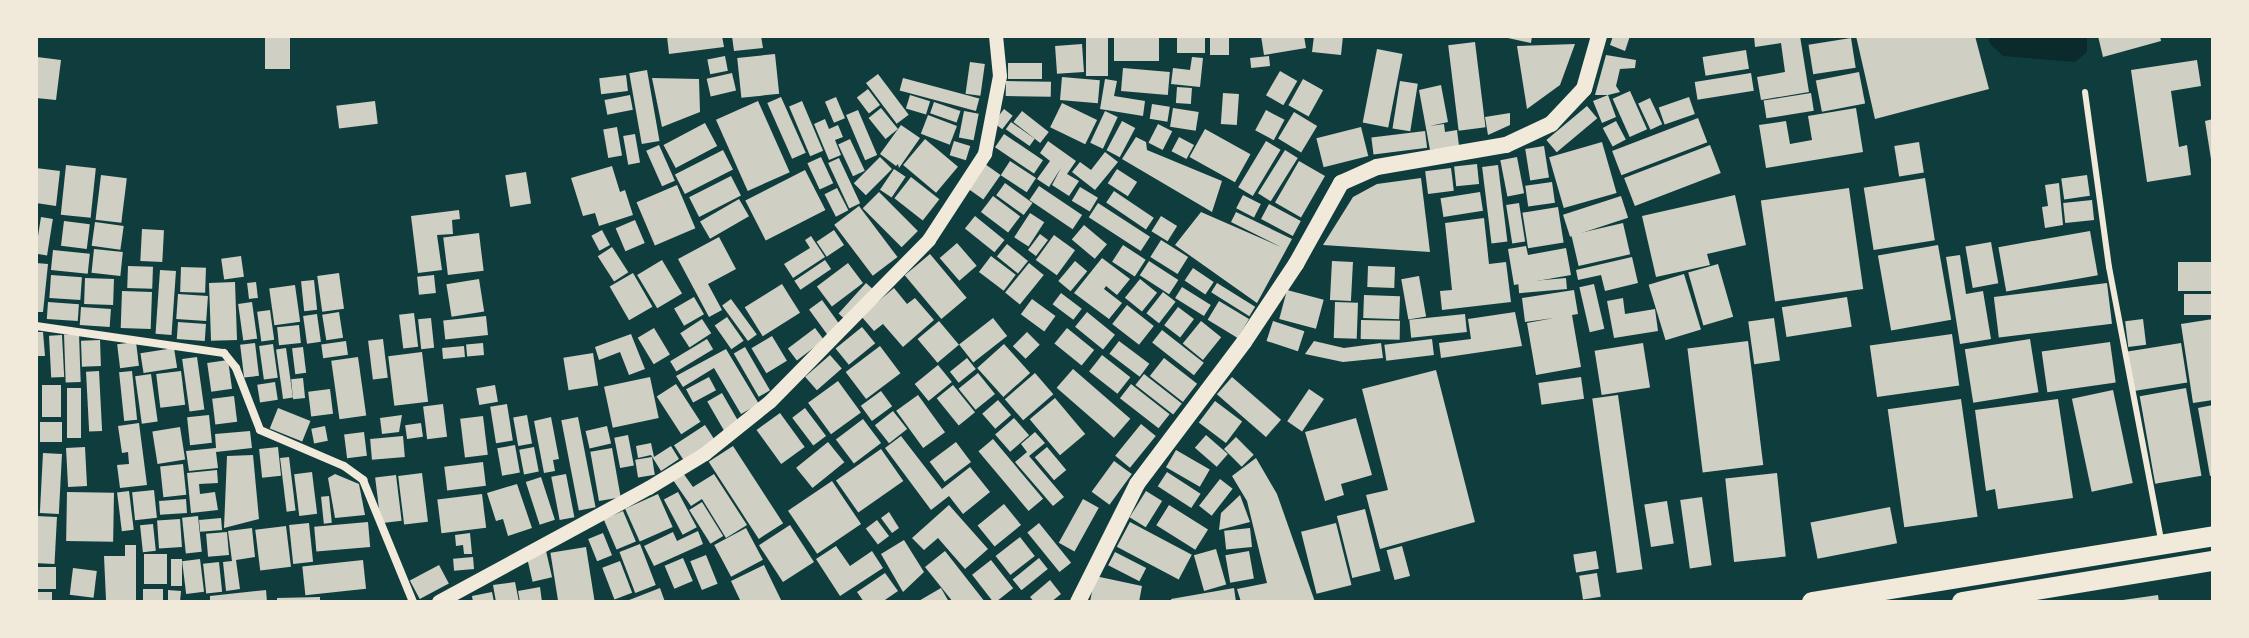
<!DOCTYPE html>
<html>
<head>
<meta charset="utf-8">
<style>
	body { margin:0 }
	#map { position:relative; width:2249px; height:638px; overflow:hidden; background:#0f3d3e; font-family:"Varela Round",sans-serif }
	div>[style] { position:absolute }
	.water>* { inset:0; background:#0a2a2b }
	.building>* { inset:0; background:#cfcfc3; transform-origin:0 0 }
	.service>* { height:6px; margin:-3px; padding:0 3px; transform-origin:3px; border-radius:3px; background:#f1e9da }
	.minor>* { height:8px; margin:-4px; padding:0 4px; transform-origin:4px; border-radius:4px; background:#f1e9da }
	.tertiary>* { height:14px; margin:-7px; padding:0 7px; transform-origin:7px; border-radius:7px; background:#f1e9da }
	.secondary>* { height:16px; margin:-8px; padding:0 8px; transform-origin:8px; border-radius:8px; background:#f1e9da }
	.primary>* { height:20px; margin:-10px; padding:0 10px; transform-origin:10px; border-radius:10px; background:#f1e9da }
	span { translate:-50% -50%; white-space:nowrap; text-align:center; line-height:1.15; -webkit-text-stroke:6px #f1e9da; paint-order:stroke }
	.frame { position:absolute; inset:0; border:38px solid #f1e9da; pointer-events:none }
</style>
</head>
<body>
<div id="map">
	<div class="water">
		<i style="clip-path:polygon(1988px 36px,2087px 36px,2087px 52px,2075px 62px,2003px 56px,1990px 44px)"></i>
	</div>
	<div class="building">
		<i style="left:265px;top:36px;width:25px;height:33px"></i>
		<i style="clip-path:polygon(667px 36px,722px 36px,724px 47px,669px 54px)"></i>
		<i style="clip-path:polygon(732px 36px,761px 36px,763px 48px,734px 51px)"></i>
		<i style="left:1086px;top:36px;width:22px;height:40px"></i>
		<i style="left:1114px;top:36px;width:45px;height:25px"></i>
		<i style="left:1177px;top:36px;width:28px;height:17px"></i>
		<i style="left:1210px;top:36px;width:19px;height:19px"></i>
		<i style="clip-path:polygon(1261px 36px,1304px 36px,1306px 48px,1264px 55px)"></i>
		<i style="clip-path:polygon(1314px 36px,1343px 36px,1341px 55px,1312px 52px)"></i>
		<i style="clip-path:polygon(1499px 36px,1532px 36px,1531px 43px)"></i>
		<i style="clip-path:polygon(1613px 36px,1630px 36px,1625px 51px,1610px 45px)"></i>
		<i style="clip-path:polygon(1754px 36px,1800px 36px,1809px 92px,1761px 100px,1757px 77px,1785px 72px,1781px 43px,1755px 47px)"></i>
		<i style="clip-path:polygon(1856px 36px,1975px 36px,1989px 89px,1875px 119px)"></i>
		<i style="clip-path:polygon(2098px 36px,2160px 36px,2161px 41px,2103px 57px)"></i>
		<i style="left:1851px;top:38px;width:30px;height:43px;rotate:81deg"></i>
		<i style="left:1475px;top:42px;width:86px;height:27px;rotate:83deg"></i>
		<i style="left:1082px;top:44px;width:28px;height:27px;rotate:86deg"></i>
		<i style="clip-path:polygon(1575px 44px,1560px 85px,1527px 109px,1517px 46px)"></i>
		<i style="left:1377px;top:49px;width:26px;height:75px;rotate:11deg"></i>
		<i style="left:1746px;top:50px;width:19px;height:44px;rotate:81deg"></i>
		<i style="left:775px;top:54px;width:40px;height:38px;rotate:84deg"></i>
		<i style="clip-path:polygon(1606px 55px,1636px 60px,1635px 68px,1620px 69px,1616px 86px,1620px 92px,1608px 95px,1616px 117px,1602px 123px,1593px 101px,1608px 95px,1595px 95px)"></i>
		<i style="left:725px;top:56px;width:15px;height:18px;rotate:79deg"></i>
		<i style="left:1269px;top:56px;width:10px;height:19px;rotate:84deg"></i>
		<i style="clip-path:polygon(37px 57px,61px 60px,56px 100px,36px 98px)"></i>
		<i style="clip-path:polygon(1192px 57px,1203px 58px,1200px 87px,1171px 84px,1173px 68px,1190px 70px)"></i>
		<i style="clip-path:polygon(2197px 60px,2201px 86px,2171px 91px,2179px 147px,2187px 145px,2191px 175px,2147px 182px,2131px 70px)"></i>
		<i style="left:970px;top:62px;width:15px;height:32px;rotate:8deg"></i>
		<i style="left:1008px;top:63px;width:34px;height:16px"></i>
		<i style="left:1123px;top:68px;width:47px;height:23px;rotate:5deg"></i>
		<i style="left:647px;top:70px;width:72px;height:18px;rotate:80deg"></i>
		<i style="left:1280px;top:71px;width:20px;height:28px;rotate:30deg"></i>
		<i style="left:1859px;top:72px;width:32px;height:44px;rotate:79deg"></i>
		<i style="left:732px;top:73px;width:18px;height:26px;rotate:77deg"></i>
		<i style="left:1751px;top:73px;width:18px;height:57px;rotate:81deg"></i>
		<i style="left:878px;top:74px;width:51px;height:15px;rotate:53deg"></i>
		<i style="left:626px;top:75px;width:16px;height:27px;rotate:83deg"></i>
		<i style="left:1062px;top:77px;width:38px;height:23px;rotate:5deg"></i>
		<i style="clip-path:polygon(652px 78px,699px 79px,700px 112px,662px 127px)"></i>
		<i style="left:903px;top:78px;width:79px;height:13px;rotate:15deg"></i>
		<i style="clip-path:polygon(1105px 79px,1117px 81px,1114px 96px,1145px 101px,1143px 116px,1100px 109px)"></i>
		<i style="left:1303px;top:79px;width:23px;height:30px;rotate:29deg"></i>
		<i style="left:1006px;top:81px;width:45px;height:15px;rotate:1deg"></i>
		<i style="left:1400px;top:81px;width:18px;height:48px;rotate:9deg"></i>
		<i style="clip-path:polygon(1441px 85px,1448px 122px,1430px 126px,1444px 124px,1445px 132px,1457px 130px,1459px 146px,1430px 150px,1419px 90px)"></i>
		<i style="left:1177px;top:87px;width:15px;height:16px;rotate:4deg"></i>
		<i style="left:868px;top:89px;width:20px;height:14px;rotate:53deg"></i>
		<i style="left:1630px;top:91px;width:42px;height:19px;rotate:66deg"></i>
		<i style="left:1223px;top:93px;width:16px;height:31px;rotate:4deg"></i>
		<i style="left:1811px;top:93px;width:18px;height:48px;rotate:81deg"></i>
		<i style="left:630px;top:95px;width:15px;height:26px;rotate:79deg"></i>
		<i style="left:910px;top:95px;width:21px;height:14px;rotate:17deg"></i>
		<i style="left:781px;top:97px;width:61px;height:15px;rotate:66deg"></i>
		<i style="left:836px;top:97px;width:23px;height:12px;rotate:67deg"></i>
		<i style="left:1689px;top:97px;width:18px;height:32px;rotate:71deg"></i>
		<i style="left:1650px;top:98px;width:29px;height:13px;rotate:65deg"></i>
		<i style="left:375px;top:101px;width:23px;height:39px;rotate:83deg"></i>
		<i style="left:758px;top:101px;width:78px;height:46px;rotate:66deg"></i>
		<i style="left:802px;top:101px;width:54px;height:14px;rotate:67deg"></i>
		<i style="left:934px;top:102px;width:28px;height:12px;rotate:19deg"></i>
		<i style="left:1062px;top:103px;width:39px;height:27px;rotate:26deg"></i>
		<i style="left:1152px;top:104px;width:18px;height:15px;rotate:9deg"></i>
		<i style="left:1587px;top:106px;width:16px;height:53px;rotate:50deg"></i>
		<i style="left:881px;top:108px;width:27px;height:16px;rotate:51deg"></i>
		<i style="left:1173px;top:108px;width:26px;height:19px;rotate:9deg"></i>
		<i style="clip-path:polygon(1856px 108px,1863px 152px,1766px 168px,1759px 125px,1786px 121px,1790px 144px,1812px 140px,1808px 116px)"></i>
		<i style="left:1004px;top:109px;width:11px;height:17px;rotate:38deg"></i>
		<i style="left:858px;top:110px;width:49px;height:13px;rotate:67deg"></i>
		<i style="left:1266px;top:110px;width:21px;height:23px;rotate:28deg"></i>
		<i style="left:964px;top:111px;width:15px;height:27px;rotate:11deg"></i>
		<i style="left:1022px;top:111px;width:34px;height:14px;rotate:38deg"></i>
		<i style="left:1105px;top:111px;width:14px;height:35px;rotate:25deg"></i>
		<i style="left:1294px;top:112px;width:27px;height:31px;rotate:31deg"></i>
		<i style="clip-path:polygon(1510px 113px,1510px 125px,1488px 135px,1485px 117px)"></i>
		<i style="left:928px;top:115px;width:31px;height:20px;rotate:21deg"></i>
		<i style="left:1698px;top:118px;width:26px;height:92px;rotate:69deg"></i>
		<i style="clip-path:polygon(825px 119px,829px 129px,838px 125px,843px 137px,835px 140px,841px 155px,829px 160px,814px 124px)"></i>
		<i style="clip-path:polygon(2213px 119px,2213px 159px,2211px 159px,2205px 121px)"></i>
		<i style="left:1122px;top:121px;width:15px;height:33px;rotate:28deg"></i>
		<i style="left:1616px;top:121px;width:21px;height:15px;rotate:62deg"></i>
		<i style="left:1011px;top:122px;width:29px;height:9px;rotate:35deg"></i>
		<i style="left:705px;top:123px;width:26px;height:47px;rotate:62deg"></i>
		<i style="left:1158px;top:124px;width:16px;height:21px;rotate:27deg"></i>
		<i style="clip-path:polygon(901px 125px,920px 138px,899px 168px,898px 164px,896px 166px,880px 154px)"></i>
		<i style="left:617px;top:127px;width:29px;height:14px;rotate:80deg"></i>
		<i style="left:1361px;top:127px;width:30px;height:46px;rotate:76deg"></i>
		<i style="left:1205px;top:129px;width:52px;height:32px;rotate:29deg"></i>
		<i style="left:1425px;top:131px;width:17px;height:54px;rotate:83deg"></i>
		<i style="left:635px;top:134px;width:29px;height:12px;rotate:80deg"></i>
		<i style="left:1004px;top:134px;width:47px;height:16px;rotate:34deg"></i>
		<i style="clip-path:polygon(1136px 137px,1146px 142px,1147px 150px,1222px 181px,1212px 212px,1122px 159px)"></i>
		<i style="left:1179px;top:137px;width:17px;height:16px;rotate:28deg"></i>
		<i style="left:850px;top:139px;width:35px;height:13px;rotate:65deg"></i>
		<i style="left:925px;top:139px;width:43px;height:34px;rotate:40deg"></i>
		<i style="left:954px;top:141px;width:17px;height:15px;rotate:17deg"></i>
		<i style="clip-path:polygon(1048px 141px,1076px 161px,1067px 174px,1079px 181px,1069px 196px,1052px 185px,1061px 168px,1049px 187px,1037px 179px,1050px 161px,1040px 153px)"></i>
		<i style="left:1266px;top:141px;width:17px;height:54px;rotate:31deg"></i>
		<i style="left:1602px;top:142px;width:53px;height:55px;rotate:74deg"></i>
		<i style="left:1919px;top:142px;width:31px;height:25px;rotate:81deg"></i>
		<i style="left:659px;top:145px;width:39px;height:14px;rotate:66deg"></i>
		<i style="left:1710px;top:145px;width:30px;height:92px;rotate:69deg"></i>
		<i style="left:1544px;top:146px;width:32px;height:19px;rotate:81deg"></i>
		<i style="left:723px;top:150px;width:22px;height:54px;rotate:63deg"></i>
		<i style="left:1285px;top:150px;width:15px;height:51px;rotate:32deg"></i>
		<i style="clip-path:polygon(1105px 152px,1118px 162px,1095px 190px,1072px 172px,1080px 162px,1091px 170px)"></i>
		<i style="left:821px;top:157px;width:29px;height:15px;rotate:65deg"></i>
		<i style="left:880px;top:157px;width:17px;height:37px;rotate:45deg"></i>
		<i style="left:1517px;top:157px;width:37px;height:17px;rotate:79deg"></i>
		<i style="left:839px;top:158px;width:50px;height:12px;rotate:65deg"></i>
		<i style="left:1010px;top:161px;width:31px;height:17px;rotate:33deg"></i>
		<i style="left:1299px;top:161px;width:30px;height:48px;rotate:30deg"></i>
		<i style="left:985px;top:164px;width:19px;height:30px;rotate:35deg"></i>
		<i style="left:1477px;top:164px;width:20px;height:23px;rotate:84deg"></i>
		<i style="left:66px;top:165px;width:30px;height:50px;rotate:6deg"></i>
		<i style="left:1498px;top:165px;width:77px;height:16px;rotate:83deg"></i>
		<i style="clip-path:polygon(612px 166px,620px 192px,625px 190px,633px 215px,599px 226px,595px 213px,583px 216px,571px 178px)"></i>
		<i style="clip-path:polygon(36px 168px,60px 171px,56px 206px,36px 203px)"></i>
		<i style="left:1451px;top:168px;width:23px;height:26px;rotate:83deg"></i>
		<i style="left:894px;top:169px;width:14px;height:25px;rotate:34deg"></i>
		<i style="left:1117px;top:169px;width:24px;height:17px;rotate:33deg"></i>
		<i style="left:805px;top:170px;width:45px;height:67px;rotate:63deg"></i>
		<i style="left:526px;top:172px;width:32px;height:21px;rotate:81deg"></i>
		<i style="left:101px;top:175px;width:26px;height:45px;rotate:7deg"></i>
		<i style="left:2087px;top:175px;width:21px;height:26px;rotate:82deg"></i>
		<i style="left:731px;top:176px;width:22px;height:47px;rotate:63deg"></i>
		<i style="left:911px;top:177px;width:36px;height:27px;rotate:38deg"></i>
		<i style="clip-path:polygon(1421px 178px,1430px 252px,1323px 245px,1353px 197px,1377px 184px)"></i>
		<i style="left:1925px;top:178px;width:63px;height:62px;rotate:81deg"></i>
		<i style="left:1552px;top:182px;width:21px;height:27px;rotate:82deg"></i>
		<i style="left:1005px;top:183px;width:34px;height:15px;rotate:36deg"></i>
		<i style="clip-path:polygon(2059px 183px,2063px 225px,2045px 228px,2042px 207px,2048px 206px,2045px 185px)"></i>
		<i style="left:677px;top:185px;width:47px;height:44px;rotate:67deg"></i>
		<i style="left:1039px;top:186px;width:52px;height:17px;rotate:34deg"></i>
		<i style="left:1080px;top:187px;width:21px;height:16px;rotate:31deg"></i>
		<i style="left:837px;top:188px;width:25px;height:14px;rotate:63deg"></i>
		<i style="left:1849px;top:188px;width:102px;height:89px;rotate:82deg"></i>
		<i style="left:1114px;top:191px;width:48px;height:14px;rotate:34deg"></i>
		<i style="left:879px;top:192px;width:55px;height:23px;rotate:45deg"></i>
		<i style="left:1480px;top:192px;width:19px;height:40px;rotate:81deg"></i>
		<i style="left:1243px;top:195px;width:20px;height:15px;rotate:27deg"></i>
		<i style="clip-path:polygon(1735px 195px,1746px 245px,1707px 254px,1710px 265px,1656px 277px,1642px 216px)"></i>
		<i style="left:993px;top:196px;width:34px;height:20px;rotate:37deg"></i>
		<i style="left:1621px;top:196px;width:23px;height:61px;rotate:72deg"></i>
		<i style="left:739px;top:199px;width:20px;height:45px;rotate:60deg"></i>
		<i style="left:2092px;top:200px;width:20px;height:29px;rotate:84deg"></i>
		<i style="left:1098px;top:203px;width:62px;height:17px;rotate:33deg"></i>
		<i style="left:1519px;top:203px;width:39px;height:13px;rotate:81deg"></i>
		<i style="left:1269px;top:204px;width:36px;height:17px;rotate:28deg"></i>
		<i style="left:859px;top:206px;width:64px;height:31px;rotate:53deg"></i>
		<i style="left:1558px;top:207px;width:36px;height:36px;rotate:81deg"></i>
		<i style="clip-path:polygon(459px 210px,460px 219px,452px 220px,453px 234px,437px 235px,442px 270px,418px 273px,411px 216px)"></i>
		<i style="clip-path:polygon(1201px 212px,1281px 247px,1231px 222px,1236px 212px,1292px 239px,1257px 303px,1175px 245px)"></i>
		<i style="left:1030px;top:213px;width:17px;height:29px;rotate:33deg"></i>
		<i style="left:975px;top:216px;width:38px;height:16px;rotate:39deg"></i>
		<i style="left:1161px;top:216px;width:19px;height:18px;rotate:32deg"></i>
		<i style="left:41px;top:217px;width:12px;height:37px;rotate:9deg"></i>
		<i style="clip-path:polygon(1484px 218px,1489px 264px,1506px 262px,1511px 302px,1442px 310px,1440px 291px,1452px 290px,1445px 223px)"></i>
		<i style="left:635px;top:220px;width:25px;height:21px;rotate:67deg"></i>
		<i style="left:64px;top:221px;width:26px;height:25px;rotate:7deg"></i>
		<i style="left:95px;top:222px;width:29px;height:24px;rotate:8deg"></i>
		<i style="left:1623px;top:223px;width:32px;height:53px;rotate:77deg"></i>
		<i style="left:1084px;top:225px;width:30px;height:19px;rotate:40deg"></i>
		<i style="left:142px;top:229px;width:22px;height:32px;rotate:3deg"></i>
		<i style="left:602px;top:230px;width:17px;height:12px;rotate:62deg"></i>
		<i style="left:834px;top:230px;width:18px;height:21px;rotate:56deg"></i>
		<i style="left:2090px;top:231px;width:45px;height:93px;rotate:80deg"></i>
		<i style="left:479px;top:233px;width:38px;height:36px;rotate:83deg"></i>
		<i style="left:1040px;top:234px;width:10px;height:20px;rotate:37deg"></i>
		<i style="left:1054px;top:235px;width:26px;height:31px;rotate:36deg"></i>
		<i style="clip-path:polygon(811px 236px,825px 257px,793px 278px,784px 264px,810px 248px,805px 240px)"></i>
		<i style="clip-path:polygon(719px 237px,736px 269px,708px 284px,722px 310px,709px 317px,678px 259px)"></i>
		<i style="left:1161px;top:240px;width:32px;height:20px;rotate:32deg"></i>
		<i style="left:1991px;top:242px;width:42px;height:26px;rotate:80deg"></i>
		<i style="left:957px;top:243px;width:30px;height:23px;rotate:49deg"></i>
		<i style="left:1007px;top:244px;width:27px;height:16px;rotate:39deg"></i>
		<i style="left:1123px;top:245px;width:27px;height:20px;rotate:33deg"></i>
		<i style="left:1938px;top:245px;width:76px;height:61px;rotate:80deg"></i>
		<i style="clip-path:polygon(1526px 246px,1528px 255px,1566px 248px,1571px 275px,1514px 285px,1508px 249px)"></i>
		<i style="left:612px;top:247px;width:30px;height:17px;rotate:57deg"></i>
		<i style="left:94px;top:249px;width:29px;height:24px;rotate:6deg"></i>
		<i style="left:53px;top:250px;width:37px;height:20px;rotate:6deg"></i>
		<i style="left:930px;top:254px;width:57px;height:33px;rotate:50deg"></i>
		<i style="clip-path:polygon(1960px 255px,1966px 294px,1983px 291px,1991px 339px,1960px 344px,1946px 257px)"></i>
		<i style="left:241px;top:256px;width:21px;height:20px;rotate:82deg"></i>
		<i style="left:991px;top:256px;width:31px;height:20px;rotate:37deg"></i>
		<i style="clip-path:polygon(1632px 257px,1638px 283px,1605px 291px,1601px 275px,1578px 280px,1576px 270px)"></i>
		<i style="clip-path:polygon(1102px 258px,1130px 279px,1117px 295px,1106px 286px,1104px 289px,1122px 303px,1109px 319px,1074px 293px)"></i>
		<i style="left:662px;top:260px;width:39px;height:29px;rotate:59deg"></i>
		<i style="left:825px;top:260px;width:11px;height:37px;rotate:56deg"></i>
		<i style="left:1075px;top:261px;width:16px;height:26px;rotate:40deg"></i>
		<i style="left:1149px;top:261px;width:35px;height:17px;rotate:33deg"></i>
		<i style="left:1332px;top:261px;width:21px;height:39px;rotate:3deg"></i>
		<i style="left:2213px;top:262px;width:29px;height:35px;rotate:90deg"></i>
		<i style="clip-path:polygon(36px 263px,48px 264px,43px 312px,36px 312px)"></i>
		<i style="left:848px;top:263px;width:25px;height:39px;rotate:53deg"></i>
		<i style="left:1029px;top:263px;width:19px;height:38px;rotate:39deg"></i>
		<i style="left:1718px;top:264px;width:55px;height:31px;rotate:74deg"></i>
		<i style="left:128px;top:266px;width:25px;height:22px;rotate:2deg"></i>
		<i style="left:1368px;top:266px;width:27px;height:21px;rotate:2deg"></i>
		<i style="left:181px;top:267px;width:25px;height:25px;rotate:2deg"></i>
		<i style="left:1193px;top:268px;width:25px;height:15px;rotate:34deg"></i>
		<i style="left:160px;top:270px;width:16px;height:64px;rotate:4deg"></i>
		<i style="left:339px;top:273px;width:36px;height:22px;rotate:82deg"></i>
		<i style="left:633px;top:273px;width:39px;height:27px;rotate:60deg"></i>
		<i style="left:1684px;top:274px;width:58px;height:37px;rotate:73deg"></i>
		<i style="left:51px;top:275px;width:31px;height:23px;rotate:4deg"></i>
		<i style="left:434px;top:275px;width:18px;height:17px;rotate:84deg"></i>
		<i style="left:1419px;top:276px;width:41px;height:18px;rotate:80deg"></i>
		<i style="left:85px;top:278px;width:29px;height:26px;rotate:2deg"></i>
		<i style="left:1566px;top:278px;width:11px;height:48px;rotate:85deg"></i>
		<i style="left:479px;top:279px;width:33px;height:33px;rotate:81deg"></i>
		<i style="left:1140px;top:279px;width:22px;height:24px;rotate:39deg"></i>
		<i style="left:314px;top:280px;width:30px;height:13px;rotate:84deg"></i>
		<i style="left:235px;top:282px;width:58px;height:26px;rotate:88deg"></i>
		<i style="left:256px;top:282px;width:16px;height:9px;rotate:83deg"></i>
		<i style="left:866px;top:283px;width:13px;height:41px;rotate:42deg"></i>
		<i style="left:1217px;top:283px;width:45px;height:11px;rotate:32deg"></i>
		<i style="left:2107px;top:283px;width:41px;height:114px;rotate:83deg"></i>
		<i style="left:782px;top:284px;width:34px;height:44px;rotate:58deg"></i>
		<i style="left:1594px;top:284px;width:46px;height:15px;rotate:77deg"></i>
		<i style="left:295px;top:285px;width:37px;height:26px;rotate:82deg"></i>
		<i style="left:1182px;top:287px;width:34px;height:13px;rotate:32deg"></i>
		<i style="clip-path:polygon(894px 288px,907px 304px,915px 298px,934px 320px,903px 347px,883px 324px,874px 331px,861px 316px)"></i>
		<i style="left:1287px;top:290px;width:38px;height:30px;rotate:15deg"></i>
		<i style="clip-path:polygon(1574px 290px,1578px 314px,1572px 315px,1581px 367px,1536px 375px,1527px 323px,1554px 318px,1525px 322px,1522px 298px)"></i>
		<i style="left:122px;top:291px;width:30px;height:37px;rotate:2deg"></i>
		<i style="left:1163px;top:292px;width:16px;height:27px;rotate:38deg"></i>
		<i style="left:1061px;top:293px;width:26px;height:14px;rotate:37deg"></i>
		<i style="left:178px;top:294px;width:30px;height:25px;rotate:4deg"></i>
		<i style="left:2213px;top:294px;width:21px;height:29px;rotate:90deg"></i>
		<i style="left:1364px;top:295px;width:36px;height:23px;rotate:2deg"></i>
		<i style="left:694px;top:297px;width:20px;height:23px;rotate:60deg"></i>
		<i style="left:1847px;top:297px;width:30px;height:66px;rotate:81deg"></i>
		<i style="clip-path:polygon(1623px 298px,1625px 314px,1655px 309px,1658px 331px,1614px 338px,1607px 301px)"></i>
		<i style="left:731px;top:299px;width:44px;height:11px;rotate:54deg"></i>
		<i style="left:1032px;top:299px;width:29px;height:19px;rotate:36deg"></i>
		<i style="left:822px;top:300px;width:32px;height:16px;rotate:54deg"></i>
		<i style="left:1219px;top:301px;width:35px;height:22px;rotate:31deg"></i>
		<i style="left:48px;top:302px;width:31px;height:17px;rotate:4deg"></i>
		<i style="left:252px;top:302px;width:37px;height:14px;rotate:82deg"></i>
		<i style="left:1335px;top:302px;width:23px;height:36px;rotate:2deg"></i>
		<i style="left:1127px;top:305px;width:34px;height:24px;rotate:38deg"></i>
		<i style="left:81px;top:307px;width:30px;height:18px;rotate:4deg"></i>
		<i style="left:1178px;top:307px;width:20px;height:23px;rotate:37deg"></i>
		<i style="left:270px;top:310px;width:30px;height:13px;rotate:82deg"></i>
		<i style="left:339px;top:312px;width:26px;height:17px;rotate:81deg"></i>
		<i style="left:1087px;top:312px;width:36px;height:19px;rotate:39deg"></i>
		<i style="clip-path:polygon(1515px 312px,1522px 346px,1441px 358px,1439px 343px,1471px 339px,1468px 319px)"></i>
		<i style="left:414px;top:313px;width:34px;height:15px;rotate:83deg"></i>
		<i style="left:317px;top:314px;width:28px;height:14px;rotate:82deg"></i>
		<i style="left:1465px;top:314px;width:18px;height:56px;rotate:84deg"></i>
		<i style="left:486px;top:316px;width:19px;height:43px;rotate:84deg"></i>
		<i style="left:727px;top:317px;width:29px;height:15px;rotate:55deg"></i>
		<i style="left:431px;top:318px;width:30px;height:13px;rotate:84deg"></i>
		<i style="left:993px;top:318px;width:23px;height:43px;rotate:52deg"></i>
		<i style="left:1774px;top:318px;width:43px;height:26px;rotate:82deg"></i>
		<i style="left:702px;top:319px;width:17px;height:26px;rotate:57deg"></i>
		<i style="left:2143px;top:319px;width:26px;height:18px;rotate:83deg"></i>
		<i style="clip-path:polygon(2213px 319px,2213px 400px,2193px 403px,2181px 324px)"></i>
		<i style="left:1361px;top:320px;width:39px;height:19px;rotate:1deg"></i>
		<i style="left:939px;top:321px;width:31px;height:28px;rotate:50deg"></i>
		<i style="left:1201px;top:321px;width:26px;height:29px;rotate:39deg"></i>
		<i style="left:1273px;top:321px;width:33px;height:21px;rotate:18deg"></i>
		<i style="left:178px;top:322px;width:28px;height:17px;rotate:4deg"></i>
		<i style="left:299px;top:325px;width:18px;height:22px;rotate:84deg"></i>
		<i style="left:862px;top:327px;width:21px;height:34px;rotate:51deg"></i>
		<i style="left:654px;top:328px;width:31px;height:19px;rotate:59deg"></i>
		<i style="left:815px;top:328px;width:15px;height:34px;rotate:53deg"></i>
		<i style="left:1067px;top:328px;width:35px;height:20px;rotate:39deg"></i>
		<i style="left:1162px;top:330px;width:53px;height:16px;rotate:38deg"></i>
		<i style="clip-path:polygon(36px 332px,43px 332px,45px 356px,36px 356px)"></i>
		<i style="left:1027px;top:332px;width:18px;height:20px;rotate:45deg"></i>
		<i style="left:79px;top:334px;width:48px;height:15px;rotate:88deg"></i>
		<i style="clip-path:polygon(631px 334px,645px 369px,629px 375px,620px 352px,599px 360px,595px 347px)"></i>
		<i style="left:1952px;top:334px;width:52px;height:83px;rotate:82deg"></i>
		<i style="left:62px;top:335px;width:42px;height:13px;rotate:87deg"></i>
		<i style="left:772px;top:336px;width:29px;height:24px;rotate:59deg"></i>
		<i style="left:383px;top:339px;width:39px;height:15px;rotate:83deg"></i>
		<i style="left:707px;top:339px;width:12px;height:43px;rotate:59deg"></i>
		<i style="left:1432px;top:339px;width:16px;height:48px;rotate:83deg"></i>
		<i style="left:2030px;top:339px;width:54px;height:66px;rotate:81deg"></i>
		<i style="left:100px;top:340px;width:26px;height:19px;rotate:88deg"></i>
		<i style="left:346px;top:341px;width:14px;height:25px;rotate:82deg"></i>
		<i style="left:1119px;top:341px;width:38px;height:16px;rotate:37deg"></i>
		<i style="clip-path:polygon(1314px 341px,1344px 348px,1381px 343px,1383px 358px,1343px 362px,1305px 354px)"></i>
		<i style="left:1748px;top:341px;width:125px;height:61px;rotate:83deg"></i>
		<i style="left:136px;top:342px;width:24px;height:19px;rotate:83deg"></i>
		<i style="left:2110px;top:342px;width:41px;height:69px;rotate:82deg"></i>
		<i style="left:255px;top:343px;width:33px;height:15px;rotate:83deg"></i>
		<i style="left:483px;top:343px;width:12px;height:17px;rotate:85deg"></i>
		<i style="left:1643px;top:343px;width:45px;height:49px;rotate:81deg"></i>
		<i style="left:2181px;top:343px;width:40px;height:54px;rotate:81deg"></i>
		<i style="left:273px;top:344px;width:34px;height:14px;rotate:82deg"></i>
		<i style="left:1004px;top:344px;width:39px;height:36px;rotate:48deg"></i>
		<i style="left:464px;top:346px;width:11px;height:22px;rotate:85deg"></i>
		<i style="left:880px;top:346px;width:34px;height:43px;rotate:53deg"></i>
		<i style="left:303px;top:347px;width:26px;height:11px;rotate:83deg"></i>
		<i style="left:745px;top:347px;width:50px;height:13px;rotate:60deg"></i>
		<i style="left:174px;top:348px;width:20px;height:34px;rotate:81deg"></i>
		<i style="left:286px;top:348px;width:50px;height:10px;rotate:82deg"></i>
		<i style="clip-path:polygon(726px 349px,759px 404px,741px 414px,714px 368px,683px 387px,676px 376px)"></i>
		<i style="left:422px;top:352px;width:50px;height:34px;rotate:83deg"></i>
		<i style="left:593px;top:353px;width:33px;height:30px;rotate:81deg"></i>
		<i style="left:830px;top:355px;width:18px;height:33px;rotate:49deg"></i>
		<i style="left:1102px;top:355px;width:36px;height:21px;rotate:38deg"></i>
		<i style="left:197px;top:357px;width:53px;height:15px;rotate:82deg"></i>
		<i style="left:358px;top:357px;width:59px;height:27px;rotate:82deg"></i>
		<i style="left:967px;top:358px;width:14px;height:22px;rotate:51deg"></i>
		<i style="left:1164px;top:358px;width:42px;height:23px;rotate:38deg"></i>
		<i style="left:228px;top:360px;width:29px;height:21px;rotate:82deg"></i>
		<i style="left:938px;top:365px;width:22px;height:30px;rotate:51deg"></i>
		<i style="left:1073px;top:369px;width:76px;height:25px;rotate:41deg"></i>
		<i style="clip-path:polygon(1436px 370px,1475px 522px,1380px 549px,1366px 495px,1388px 490px,1362px 389px)"></i>
		<i style="left:99px;top:371px;width:60px;height:13px;rotate:87deg"></i>
		<i style="left:132px;top:371px;width:49px;height:13px;rotate:84deg"></i>
		<i style="left:181px;top:371px;width:34px;height:25px;rotate:83deg"></i>
		<i style="left:978px;top:373px;width:27px;height:25px;rotate:51deg"></i>
		<i style="left:1035px;top:373px;width:28px;height:40px;rotate:49deg"></i>
		<i style="left:151px;top:374px;width:48px;height:16px;rotate:82deg"></i>
		<i style="left:1144px;top:374px;width:48px;height:14px;rotate:38deg"></i>
		<i style="left:650px;top:377px;width:42px;height:47px;rotate:78deg"></i>
		<i style="left:709px;top:377px;width:15px;height:26px;rotate:62deg"></i>
		<i style="left:1232px;top:377px;width:65px;height:23px;rotate:41deg"></i>
		<i style="left:1581px;top:377px;width:22px;height:43px;rotate:82deg"></i>
		<i style="left:303px;top:378px;width:20px;height:12px;rotate:84deg"></i>
		<i style="left:838px;top:381px;width:39px;height:37px;rotate:54deg"></i>
		<i style="left:275px;top:382px;width:18px;height:18px;rotate:81deg"></i>
		<i style="left:676px;top:384px;width:45px;height:23px;rotate:57deg"></i>
		<i style="left:1131px;top:384px;width:49px;height:18px;rotate:38deg"></i>
		<i style="left:42px;top:385px;width:19px;height:32px"></i>
		<i style="left:495px;top:385px;width:17px;height:19px;rotate:80deg"></i>
		<i style="left:953px;top:385px;width:35px;height:21px;rotate:51deg"></i>
		<i style="left:67px;top:388px;width:14px;height:50px"></i>
		<i style="left:2186px;top:388px;width:89px;height:47px;rotate:80deg"></i>
		<i style="left:330px;top:389px;width:25px;height:22px;rotate:83deg"></i>
		<i style="left:1309px;top:389px;width:18px;height:39px;rotate:34deg"></i>
		<i style="left:2113px;top:390px;width:95px;height:42px;rotate:78deg"></i>
		<i style="left:881px;top:391px;width:19px;height:25px;rotate:54deg"></i>
		<i style="left:722px;top:393px;width:34px;height:17px;rotate:60deg"></i>
		<i style="left:918px;top:395px;width:46px;height:27px;rotate:54deg"></i>
		<i style="left:1618px;top:395px;width:176px;height:26px;rotate:82deg"></i>
		<i style="left:234px;top:396px;width:26px;height:22px;rotate:83deg"></i>
		<i style="left:1055px;top:398px;width:47px;height:33px;rotate:50deg"></i>
		<i style="left:1961px;top:399px;width:119px;height:74px;rotate:82deg"></i>
		<i style="clip-path:polygon(2058px 399px,2073px 498px,1998px 509px,1995px 489px,1986px 491px,1975px 410px)"></i>
		<i style="left:998px;top:400px;width:20px;height:21px;rotate:49deg"></i>
		<i style="left:1215px;top:401px;width:34px;height:27px;rotate:37deg"></i>
		<i style="left:443px;top:404px;width:33px;height:20px;rotate:83deg"></i>
		<i style="left:507px;top:404px;width:37px;height:17px;rotate:81deg"></i>
		<i style="clip-path:polygon(2213px 405px,2213px 475px,2210px 476px,2198px 408px)"></i>
		<i style="left:278px;top:408px;width:35px;height:22px;rotate:22deg"></i>
		<i style="left:805px;top:408px;width:35px;height:16px;rotate:53deg"></i>
		<i style="left:893px;top:411px;width:23px;height:23px;rotate:52deg"></i>
		<i style="left:780px;top:413px;width:42px;height:29px;rotate:54deg"></i>
		<i style="left:209px;top:415px;width:28px;height:22px;rotate:84deg"></i>
		<i style="clip-path:polygon(402px 415px,399px 432px,382px 434px,380px 418px)"></i>
		<i style="left:527px;top:415px;width:29px;height:14px;rotate:80deg"></i>
		<i style="left:483px;top:416px;width:39px;height:23px;rotate:83deg"></i>
		<i style="clip-path:polygon(551px 417px,559px 459px,553px 460px,555px 471px,544px 473px,534px 421px)"></i>
		<i style="left:578px;top:417px;width:92px;height:17px;rotate:79deg"></i>
		<i style="left:1014px;top:418px;width:23px;height:25px;rotate:49deg"></i>
		<i style="clip-path:polygon(1356px 418px,1372px 475px,1341px 484px,1344px 495px,1325px 501px,1305px 432px)"></i>
		<i style="left:863px;top:419px;width:30px;height:34px;rotate:53deg"></i>
		<i style="left:40px;top:422px;width:22px;height:20px"></i>
		<i style="clip-path:polygon(139px 423px,147px 485px,120px 488px,117px 465px,129px 464px,128px 452px,122px 453px,118px 426px)"></i>
		<i style="left:421px;top:423px;width:14px;height:16px;rotate:82deg"></i>
		<i style="left:1141px;top:424px;width:19px;height:41px;rotate:39deg"></i>
		<i style="left:705px;top:425px;width:20px;height:37px;rotate:57deg"></i>
		<i style="left:325px;top:426px;width:15px;height:14px;rotate:79deg"></i>
		<i style="left:607px;top:426px;width:18px;height:22px;rotate:77deg"></i>
		<i style="left:180px;top:427px;width:33px;height:28px;rotate:81deg"></i>
		<i style="clip-path:polygon(250px 431px,252px 448px,216px 452px,218px 468px,189px 471px,186px 451px,216px 448px,215px 434px)"></i>
		<i style="left:364px;top:432px;width:24px;height:20px;rotate:83deg"></i>
		<i style="clip-path:polygon(1035px 432px,1045px 443px,1029px 456px,1064px 497px,1053px 506px,1015px 462px,1027px 452px,1021px 444px)"></i>
		<i style="left:628px;top:435px;width:31px;height:14px;rotate:79deg"></i>
		<i style="left:1206px;top:435px;width:29px;height:17px;rotate:41deg"></i>
		<i style="left:403px;top:436px;width:21px;height:33px;rotate:85deg"></i>
		<i style="clip-path:polygon(901px 436px,942px 489px,970px 467px,990px 492px,963px 514px,949px 496px,931px 510px,885px 448px)"></i>
		<i style="left:1236px;top:437px;width:25px;height:17px;rotate:45deg"></i>
		<i style="left:993px;top:439px;width:78px;height:19px;rotate:50deg"></i>
		<i style="left:828px;top:442px;width:26px;height:41px;rotate:51deg"></i>
		<i style="left:956px;top:442px;width:25px;height:33px;rotate:53deg"></i>
		<i style="clip-path:polygon(651px 443px,654px 457px,671px 446px,679px 459px,661px 471px,651px 455px,638px 458px,636px 446px)"></i>
		<i style="left:515px;top:445px;width:28px;height:18px;rotate:80deg"></i>
		<i style="left:733px;top:446px;width:92px;height:29px;rotate:57deg"></i>
		<i style="left:85px;top:447px;width:39px;height:19px;rotate:87deg"></i>
		<i style="left:278px;top:447px;width:29px;height:19px;rotate:84deg"></i>
		<i style="left:534px;top:447px;width:25px;height:15px;rotate:79deg"></i>
		<i style="left:1047px;top:447px;width:30px;height:16px;rotate:50deg"></i>
		<i style="left:612px;top:448px;width:50px;height:22px;rotate:80deg"></i>
		<i style="left:881px;top:449px;width:39px;height:55px;rotate:55deg"></i>
		<i style="left:1176px;top:450px;width:39px;height:20px;rotate:30deg"></i>
		<i style="left:43px;top:453px;width:19px;height:60px;rotate:3deg"></i>
		<i style="clip-path:polygon(253px 455px,259px 519px,224px 528px,227px 456px)"></i>
		<i style="left:289px;top:457px;width:54px;height:9px;rotate:83deg"></i>
		<i style="left:652px;top:457px;width:18px;height:17px;rotate:81deg"></i>
		<i style="clip-path:polygon(1256px 458px,1277px 494px,1315px 602px,1241px 602px,1237px 589px,1267px 583px,1247px 501px,1232px 476px)"></i>
		<i style="left:1114px;top:461px;width:22px;height:38px;rotate:36deg"></i>
		<i style="left:483px;top:462px;width:24px;height:39px;rotate:83deg"></i>
		<i style="left:183px;top:464px;width:31px;height:23px;rotate:84deg"></i>
		<i style="clip-path:polygon(217px 470px,218px 483px,199px 484px,200px 494px,215px 492px,218px 510px,191px 513px,187px 473px)"></i>
		<i style="left:312px;top:472px;width:42px;height:18px;rotate:83deg"></i>
		<i style="left:1167px;top:472px;width:40px;height:17px;rotate:33deg"></i>
		<i style="left:422px;top:473px;width:49px;height:24px;rotate:83deg"></i>
		<i style="clip-path:polygon(683px 473px,693px 487px,714px 474px,747px 525px,726px 538px,702px 499px,691px 506px,673px 480px)"></i>
		<i style="left:1777px;top:473px;width:84px;height:52px;rotate:84deg"></i>
		<i style="clip-path:polygon(335px 474px,359px 484px,365px 515px,335px 518px,328px 478px)"></i>
		<i style="left:566px;top:474px;width:44px;height:15px;rotate:79deg"></i>
		<i style="left:396px;top:475px;width:46px;height:21px;rotate:83deg"></i>
		<i style="left:541px;top:477px;width:45px;height:16px;rotate:72deg"></i>
		<i style="left:1220px;top:479px;width:16px;height:34px;rotate:38deg"></i>
		<i style="left:832px;top:481px;width:52px;height:53px;rotate:56deg"></i>
		<i style="clip-path:polygon(517px 484px,532px 528px,508px 536px,503px 519px,496px 521px,487px 493px)"></i>
		<i style="left:154px;top:490px;width:28px;height:22px;rotate:84deg"></i>
		<i style="left:129px;top:491px;width:39px;height:12px;rotate:83deg"></i>
		<i style="left:1146px;top:491px;width:19px;height:31px;rotate:32deg"></i>
		<i style="left:67px;top:492px;width:47px;height:49px;rotate:1deg"></i>
		<i style="left:678px;top:492px;width:40px;height:16px;rotate:62deg"></i>
		<i style="left:482px;top:494px;width:34px;height:45px;rotate:83deg"></i>
		<i style="left:658px;top:494px;width:36px;height:36px;rotate:66deg"></i>
		<i style="clip-path:polygon(1240px 495px,1250px 522px,1219px 530px,1221px 513px)"></i>
		<i style="left:329px;top:496px;width:27px;height:8px;rotate:84deg"></i>
		<i style="left:1702px;top:497px;width:69px;height:22px;rotate:82deg"></i>
		<i style="left:186px;top:499px;width:14px;height:27px;rotate:86deg"></i>
		<i style="left:1083px;top:499px;width:18px;height:50px;rotate:29deg"></i>
		<i style="left:1667px;top:501px;width:43px;height:23px;rotate:81deg"></i>
		<i style="left:702px;top:502px;width:40px;height:15px;rotate:58deg"></i>
		<i style="left:1004px;top:504px;width:27px;height:34px;rotate:51deg"></i>
		<i style="clip-path:polygon(949px 505px,988px 549px,965px 569px,938px 538px,924px 550px,912px 538px)"></i>
		<i style="left:1169px;top:505px;width:46px;height:24px;rotate:32deg"></i>
		<i style="left:1890px;top:507px;width:37px;height:81px;rotate:79deg"></i>
		<i style="left:1365px;top:509px;width:64px;height:29px;rotate:76deg"></i>
		<i style="left:623px;top:511px;width:33px;height:21px;rotate:67deg"></i>
		<i style="clip-path:polygon(889px 512px,899px 528px,892px 533px,881px 518px)"></i>
		<i style="left:36px;top:516px;width:21px;height:47px;rotate:3deg"></i>
		<i style="left:198px;top:516px;width:36px;height:16px;rotate:84deg"></i>
		<i style="left:221px;top:518px;width:12px;height:22px;rotate:85deg"></i>
		<i style="left:180px;top:519px;width:28px;height:23px;rotate:86deg"></i>
		<i style="left:877px;top:520px;width:20px;height:14px;rotate:53deg"></i>
		<i style="left:368px;top:522px;width:25px;height:54px;rotate:85deg"></i>
		<i style="left:1130px;top:522px;width:70px;height:28px;rotate:28deg"></i>
		<i style="left:309px;top:523px;width:39px;height:20px;rotate:84deg"></i>
		<i style="left:1039px;top:523px;width:51px;height:15px;rotate:51deg"></i>
		<i style="left:1336px;top:523px;width:64px;height:36px;rotate:76deg"></i>
		<i style="left:153px;top:524px;width:27px;height:13px;rotate:84deg"></i>
		<i style="left:790px;top:525px;width:44px;height:37px;rotate:57deg"></i>
		<i style="left:286px;top:526px;width:41px;height:31px;rotate:83deg"></i>
		<i style="clip-path:polygon(252px 528px,255px 557px,236px 560px,240px 589px,226px 591px,223px 562px,232px 561px,228px 531px)"></i>
		<i style="left:746px;top:528px;width:36px;height:36px;rotate:62deg"></i>
		<i style="left:1250px;top:528px;width:19px;height:26px;rotate:84deg"></i>
		<i style="clip-path:polygon(698px 531px,703px 544px,654px 566px,644px 546px,673px 532px,677px 541px)"></i>
		<i style="left:227px;top:532px;width:23px;height:21px;rotate:85deg"></i>
		<i style="clip-path:polygon(470px 533px,472px 554px,464px 554px,463px 545px,456px 546px,455px 535px)"></i>
		<i style="left:603px;top:533px;width:24px;height:16px;rotate:68deg"></i>
		<i style="left:1020px;top:537px;width:24px;height:31px;rotate:52deg"></i>
		<i style="clip-path:polygon(904px 540px,924px 572px,903px 592px,881px 554px)"></i>
		<i style="left:640px;top:544px;width:44px;height:22px;rotate:69deg"></i>
		<i style="clip-path:polygon(125px 545px,136px 545px,136px 600px,106px 600px,104px 556px,125px 556px)"></i>
		<i style="clip-path:polygon(836px 546px,850px 566px,872px 551px,883px 568px,840px 596px,816px 559px)"></i>
		<i style="left:1402px;top:546px;width:31px;height:16px;rotate:75deg"></i>
		<i style="left:586px;top:547px;width:56px;height:36px;rotate:81deg"></i>
		<i style="left:1216px;top:549px;width:37px;height:23px;rotate:74deg"></i>
		<i style="left:546px;top:551px;width:27px;height:20px;rotate:77deg"></i>
		<i style="clip-path:polygon(945px 551px,985px 602px,953px 602px,925px 567px)"></i>
		<i style="left:1249px;top:551px;width:28px;height:24px;rotate:80deg"></i>
		<i style="left:1596px;top:551px;width:18px;height:23px;rotate:81deg"></i>
		<i style="left:1115px;top:552px;width:35px;height:15px;rotate:27deg"></i>
		<i style="left:144px;top:554px;width:23px;height:30px"></i>
		<i style="left:706px;top:555px;width:31px;height:17px;rotate:68deg"></i>
		<i style="left:473px;top:557px;width:12px;height:20px;rotate:85deg"></i>
		<i style="left:683px;top:558px;width:25px;height:20px;rotate:67deg"></i>
		<i style="left:1039px;top:558px;width:14px;height:34px;rotate:51deg"></i>
		<i style="left:171px;top:559px;width:11px;height:27px"></i>
		<i style="left:200px;top:559px;width:33px;height:18px;rotate:83deg"></i>
		<i style="left:363px;top:560px;width:29px;height:61px;rotate:84deg"></i>
		<i style="left:991px;top:560px;width:36px;height:24px;rotate:52deg"></i>
		<i style="left:620px;top:561px;width:34px;height:19px;rotate:69deg"></i>
		<i style="left:219px;top:562px;width:30px;height:16px;rotate:84deg"></i>
		<i style="left:439px;top:565px;width:21px;height:33px;rotate:62deg"></i>
		<i style="clip-path:polygon(764px 565px,782px 602px,741px 602px,731px 581px)"></i>
		<i style="left:36px;top:567px;width:20px;height:22px"></i>
		<i style="left:73px;top:568px;width:24px;height:27px;rotate:7deg"></i>
		<i style="clip-path:polygon(885px 573px,898px 591px,882px 602px,864px 602px,857px 592px)"></i>
		<i style="left:1597px;top:573px;width:24px;height:18px;rotate:81deg"></i>
		<i style="clip-path:polygon(1095px 576px,1142px 586px,1139px 602px,1090px 602px)"></i>
		<i style="clip-path:polygon(1050px 580px,1061px 594px,1051px 602px,1034px 602px,1030px 597px)"></i>
		<i style="clip-path:polygon(515px 582px,519px 602px,496px 602px,493px 585px)"></i>
		<i style="clip-path:polygon(540px 587px,542px 602px,520px 602px,518px 591px)"></i>
		<i style="clip-path:polygon(660px 588px,665px 602px,624px 602px)"></i>
		<i style="clip-path:polygon(941px 588px,949px 602px,917px 602px)"></i>
		<i style="clip-path:polygon(1234px 588px,1236px 602px,1172px 602px,1171px 599px)"></i>
		<i style="left:143px;top:589px;width:20px;height:13px"></i>
		<i style="clip-path:polygon(168px 590px,181px 591px,180px 602px,168px 602px)"></i>
		<i style="clip-path:polygon(266px 590px,267px 602px,210px 602px,210px 596px)"></i>
		<i style="left:36px;top:592px;width:16px;height:10px"></i>
		<i style="clip-path:polygon(492px 592px,494px 602px,473px 602px,472px 596px)"></i>
		<i style="clip-path:polygon(2158px 595px,2159px 602px,2123px 602px,2123px 600px)"></i>
		<i style="clip-path:polygon(320px 597px,320px 602px,277px 602px,277px 598px)"></i>
	</div>
	<div class="service">
		<i style="left:2085px;top:92px;width:177px;rotate:82.2deg"></i>
		<i style="left:2109px;top:267px;width:278px;rotate:79.2deg"></i>
	</div>
	<div class="minor">
		<i style="left:36px;top:326px;width:190px;rotate:8.2deg"></i>
		<i style="left:224px;top:353px;width:19px;rotate:51deg"></i>
		<i style="left:236px;top:368px;width:66px;rotate:68.8deg"></i>
		<i style="left:260px;top:430px;width:91px;rotate:23.2deg"></i>
		<i style="left:344px;top:466px;width:24px;rotate:36deg"></i>
		<i style="left:363px;top:480px;width:132px;rotate:67.7deg"></i>
	</div>
	<div class="tertiary">
		<i style="left:439px;top:602px;width:239px;rotate:-28.5deg"></i>
		<i style="left:649px;top:488px;width:66px;rotate:-31.3deg"></i>
		<i style="left:705px;top:454px;width:83px;rotate:-38.7deg"></i>
		<i style="left:770px;top:402px;width:227px;rotate:-45.5deg"></i>
		<i style="left:929px;top:240px;width:103px;rotate:-56.9deg"></i>
		<i style="left:985px;top:154px;width:79px;rotate:-79.1deg"></i>
		<i style="left:1000px;top:76px;width:40px;rotate:-95.7deg"></i>
	</div>
	<div class="secondary">
		<i style="left:1078px;top:602px;width:132px;rotate:-63.4deg"></i>
		<i style="left:1137px;top:484px;width:178px;rotate:-53deg"></i>
		<i style="left:1244px;top:342px;width:94px;rotate:-56.3deg"></i>
		<i style="left:1296px;top:264px;width:93px;rotate:-60.9deg"></i>
		<i style="left:1341px;top:183px;width:39px;rotate:-24deg"></i>
		<i style="left:1377px;top:167px;width:131px;rotate:-9.7deg"></i>
		<i style="left:1506px;top:145px;width:50px;rotate:-25deg"></i>
		<i style="left:1551px;top:124px;width:48px;rotate:-46.7deg"></i>
		<i style="left:1584px;top:89px;width:55px;rotate:-74.2deg"></i>
	</div>
	<div class="primary">
		<i style="left:1812px;top:602px;width:406px;rotate:-9.3deg"></i>
		<i style="left:1962px;top:602px;width:254px;rotate:-9.3deg"></i>
	</div>
	<div class="frame"></div>
</div>
</body>
</html>
